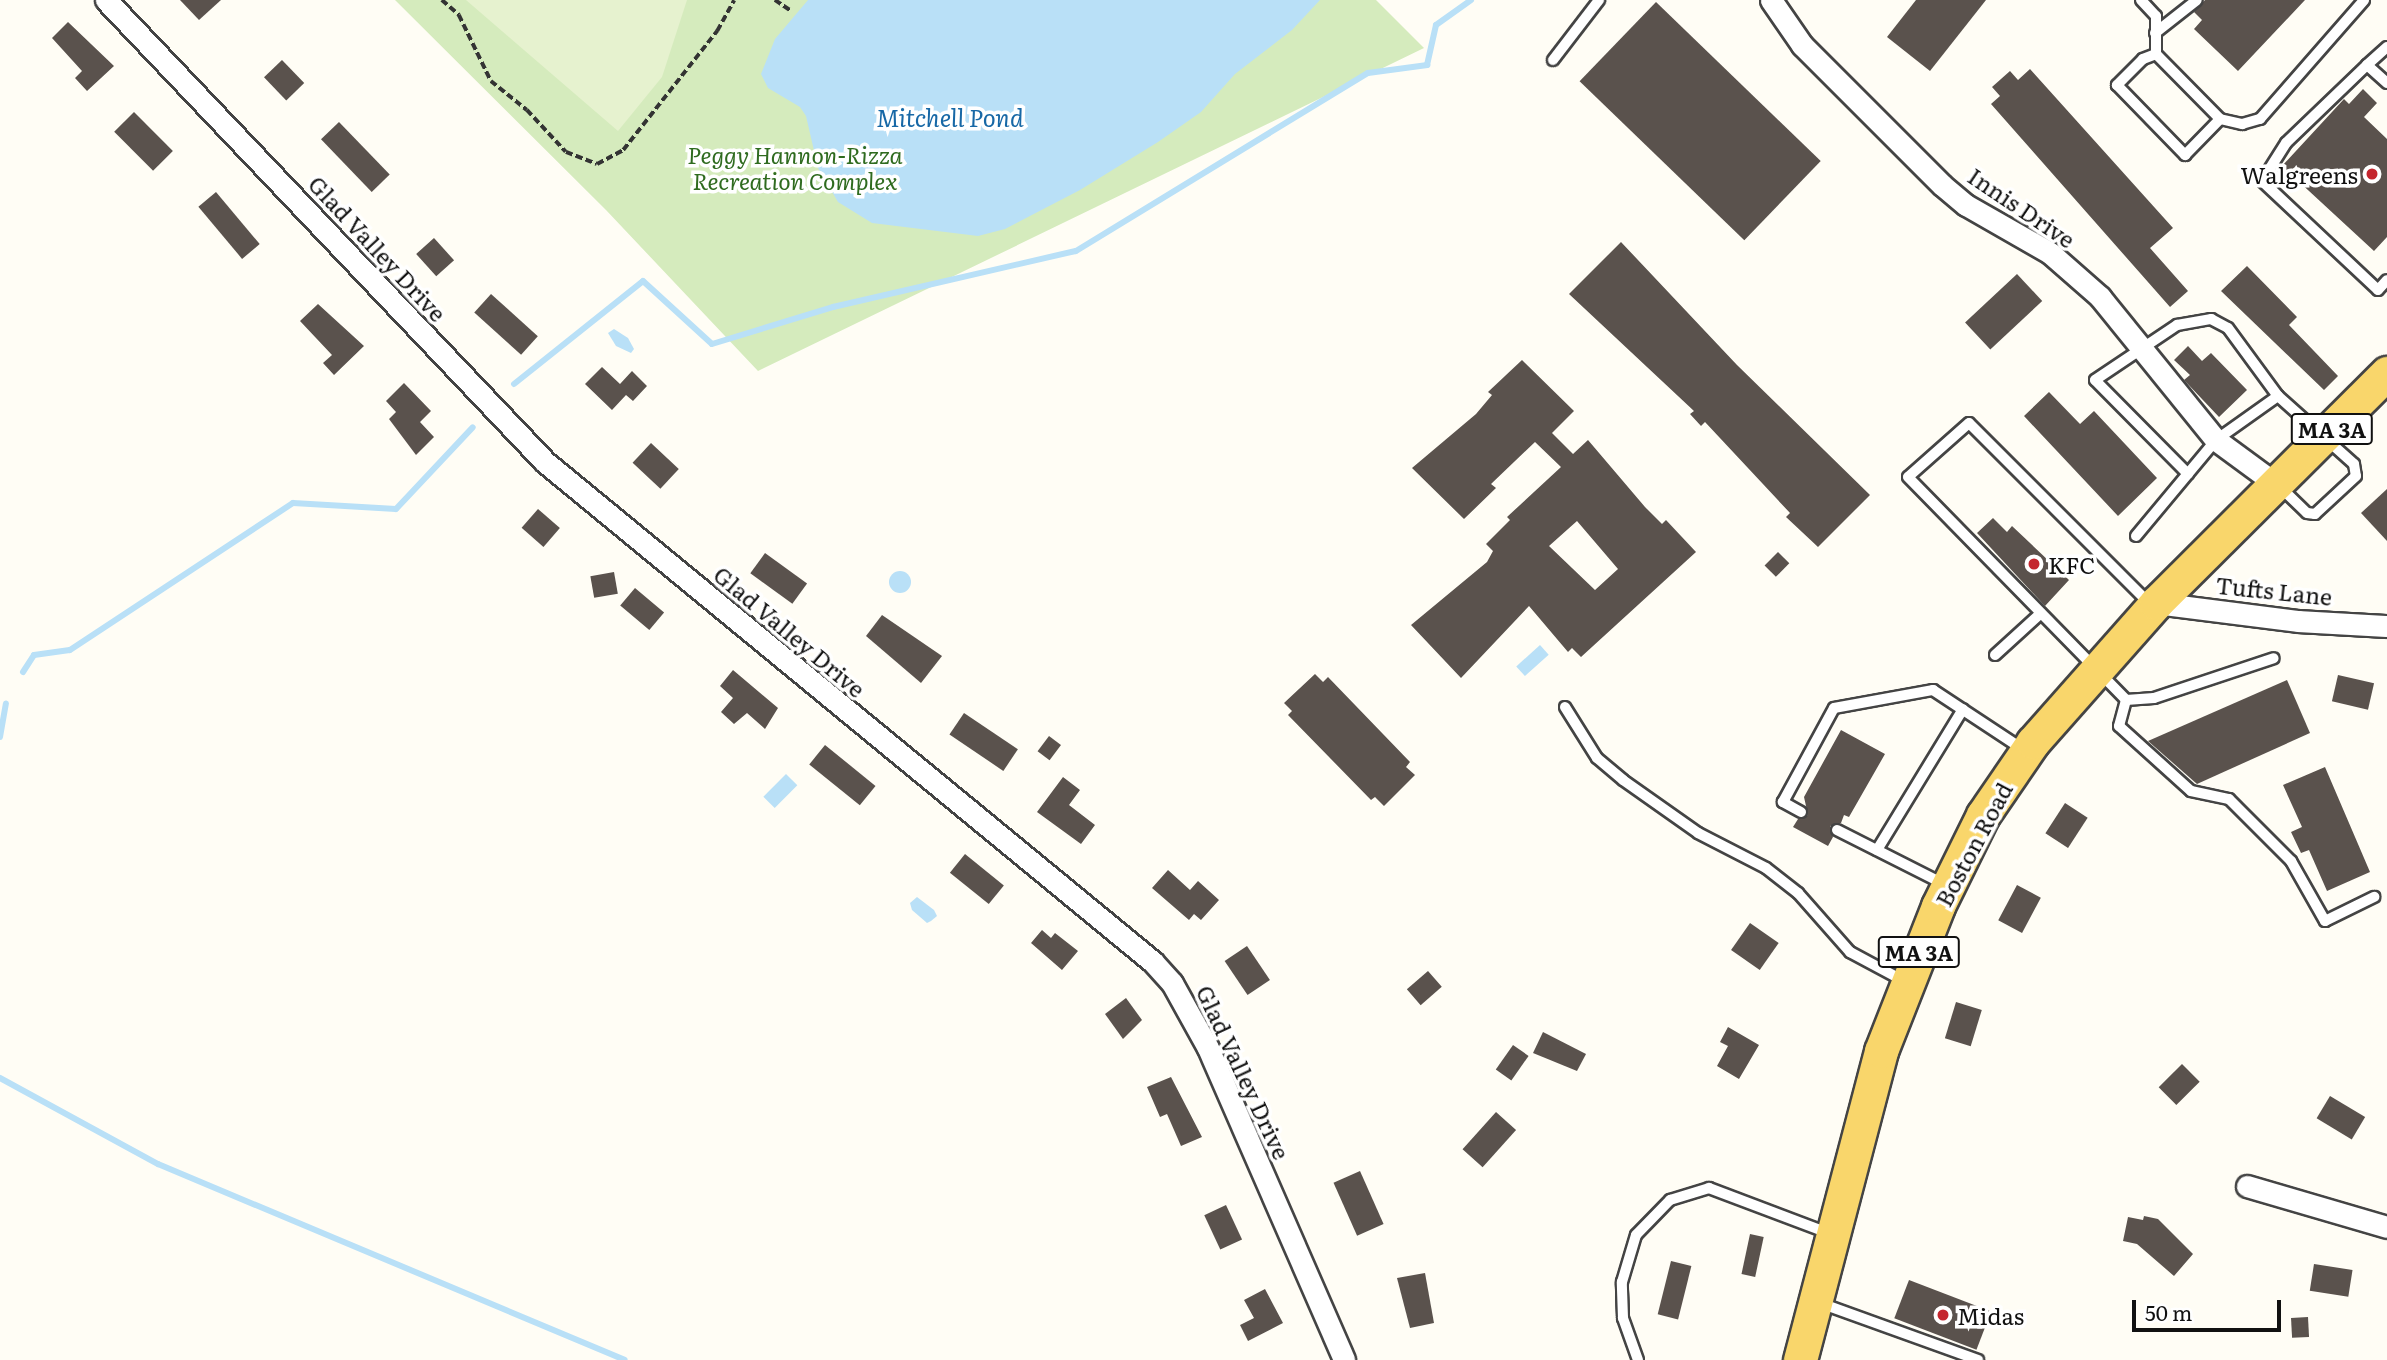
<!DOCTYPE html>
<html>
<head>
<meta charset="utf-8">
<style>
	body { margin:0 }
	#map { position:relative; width:2387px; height:1360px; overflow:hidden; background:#fffdf5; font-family:Literata,serif }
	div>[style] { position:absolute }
	.green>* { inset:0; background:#d5ebbd }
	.pitch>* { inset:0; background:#e6f2cf }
	.water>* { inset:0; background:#b9e0f7; transform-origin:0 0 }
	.round { border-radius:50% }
	.stream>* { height:6px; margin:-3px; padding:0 3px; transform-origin:3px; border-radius:3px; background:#b9e0f7 }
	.building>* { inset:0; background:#5a524d; transform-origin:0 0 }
	.path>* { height:3.5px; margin-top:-1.75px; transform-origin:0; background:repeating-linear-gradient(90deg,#333 0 7px,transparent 0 10.5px) }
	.roads { filter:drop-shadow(2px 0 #444) drop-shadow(-2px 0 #444) drop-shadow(0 2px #444) drop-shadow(0 -2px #444) }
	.lane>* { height:10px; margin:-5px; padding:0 5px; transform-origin:5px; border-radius:5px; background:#fff }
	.street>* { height:21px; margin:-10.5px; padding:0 10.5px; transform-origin:10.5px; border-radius:10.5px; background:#fff }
	.primary>* { height:33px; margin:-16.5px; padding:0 16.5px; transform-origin:16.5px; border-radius:16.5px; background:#f9d66b }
	.dots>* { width:19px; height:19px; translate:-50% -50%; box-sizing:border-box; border:4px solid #fff; border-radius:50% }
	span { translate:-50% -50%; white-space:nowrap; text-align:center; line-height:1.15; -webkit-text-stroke:7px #fff; paint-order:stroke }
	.shield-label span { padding:2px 5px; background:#fff; border:2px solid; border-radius:5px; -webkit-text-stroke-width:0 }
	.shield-label { font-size:21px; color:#111; font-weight:700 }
	.park-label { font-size:23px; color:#2f6b1f; font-style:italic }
	.poi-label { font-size:23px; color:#111 }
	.right { translate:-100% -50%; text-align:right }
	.left { translate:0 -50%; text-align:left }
	.street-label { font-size:23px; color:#111 }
	.water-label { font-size:24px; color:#1768a6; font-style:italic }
	.scale { position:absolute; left:2132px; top:1300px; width:149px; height:32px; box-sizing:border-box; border:4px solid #111; border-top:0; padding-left:9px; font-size:21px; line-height:24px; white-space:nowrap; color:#111; -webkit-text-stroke:5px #fff; paint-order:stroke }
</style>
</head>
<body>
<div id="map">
	<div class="green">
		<i style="clip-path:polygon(395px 0,1376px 0,1424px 48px,758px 371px,606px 210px)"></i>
	</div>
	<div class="pitch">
		<i style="clip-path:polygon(466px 0,687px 0,662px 77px,618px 131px)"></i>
	</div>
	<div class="water">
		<i style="clip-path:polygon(808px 0,1320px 0,1292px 30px,1235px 74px,1201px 112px,1158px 142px,1080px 190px,1005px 229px,978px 236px,872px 223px,838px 202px,818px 168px,806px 116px,800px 107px,768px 88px,761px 74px,775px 39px)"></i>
		<i style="clip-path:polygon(614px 329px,628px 338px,634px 349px,631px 353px,616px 346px,608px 333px)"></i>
		<i class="round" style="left:889px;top:571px;width:22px;height:22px"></i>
		<i style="left:1540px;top:645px;width:13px;height:32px;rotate:48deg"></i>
		<i style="left:786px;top:774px;width:16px;height:32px;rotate:45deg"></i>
		<i style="clip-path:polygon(917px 897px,934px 910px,937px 916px,931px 921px,927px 923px,912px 910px,910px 903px)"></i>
	</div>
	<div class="stream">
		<i style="left:514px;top:384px;width:165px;rotate:-38.6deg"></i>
		<i style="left:643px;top:281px;width:93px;rotate:42.4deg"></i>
		<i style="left:712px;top:344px;width:127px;rotate:-17deg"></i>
		<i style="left:833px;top:307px;width:249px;rotate:-13deg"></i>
		<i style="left:1076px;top:251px;width:342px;rotate:-31.4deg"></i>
		<i style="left:1368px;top:73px;width:60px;rotate:-7.7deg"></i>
		<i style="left:1427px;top:65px;width:41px;rotate:-77.3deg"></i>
		<i style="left:1436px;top:25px;width:43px;rotate:-35.5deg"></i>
		<i style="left:23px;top:672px;width:20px;rotate:-57deg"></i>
		<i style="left:34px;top:655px;width:36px;rotate:-8deg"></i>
		<i style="left:70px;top:650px;width:267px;rotate:-33.4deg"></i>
		<i style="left:293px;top:503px;width:103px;rotate:3.3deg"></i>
		<i style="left:396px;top:509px;width:112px;rotate:-46.8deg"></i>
		<i style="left:0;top:737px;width:34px;rotate:-80deg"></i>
		<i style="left:0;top:1078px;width:180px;rotate:28.6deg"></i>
		<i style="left:158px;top:1164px;width:506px;rotate:22.77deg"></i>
	</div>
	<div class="building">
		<i style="clip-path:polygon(180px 0,221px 0,199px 20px)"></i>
		<i style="clip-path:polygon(1916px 0,1986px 0,1930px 71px,1887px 37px)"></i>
		<i style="clip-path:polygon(2205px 0,2305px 0,2238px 71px,2194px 29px,2202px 20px,2194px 12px)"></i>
		<i style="left:1656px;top:2px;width:229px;height:110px;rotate:44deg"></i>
		<i style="clip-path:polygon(68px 22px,114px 66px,87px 91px,75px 78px,82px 71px,52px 38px)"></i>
		<i style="left:282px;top:60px;width:32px;height:25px;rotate:46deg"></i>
		<i style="clip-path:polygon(2030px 69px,2173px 228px,2150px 248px,2188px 291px,2170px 307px,1991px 104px,2000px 96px,1992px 87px,2010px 71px,2018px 80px)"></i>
		<i style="clip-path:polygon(2363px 89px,2377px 103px,2364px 117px,2387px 139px,2387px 237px,2374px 251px,2282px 166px,2344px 99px,2349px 104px)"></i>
		<i style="left:134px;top:112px;width:55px;height:28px;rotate:45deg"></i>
		<i style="left:339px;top:122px;width:73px;height:25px;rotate:46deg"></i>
		<i style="left:216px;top:192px;width:68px;height:23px;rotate:50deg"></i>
		<i style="left:434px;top:238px;width:30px;height:24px;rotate:48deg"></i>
		<i style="clip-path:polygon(1621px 242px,1737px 365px,1870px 495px,1818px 547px,1786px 517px,1790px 513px,1705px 422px,1701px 426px,1690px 414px,1694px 411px,1569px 294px)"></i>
		<i style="clip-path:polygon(2247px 266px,2297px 317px,2289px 325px,2338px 376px,2324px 390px,2221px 291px)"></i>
		<i style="left:2017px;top:274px;width:37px;height:71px;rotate:47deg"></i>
		<i style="left:491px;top:294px;width:63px;height:25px;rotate:42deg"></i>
		<i style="clip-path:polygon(318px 304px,364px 346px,334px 375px,323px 363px,332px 355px,300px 321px)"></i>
		<i style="clip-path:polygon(2188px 346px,2202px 361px,2211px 353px,2247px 390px,2219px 417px,2184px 380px,2190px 375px,2174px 360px)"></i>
		<i style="clip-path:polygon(evenodd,1522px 360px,1574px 411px,1552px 433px,1573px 454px,1588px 440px,1645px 507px,1662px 524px,1666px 520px,1696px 552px,1581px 657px,1572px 648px,1568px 652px,1529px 606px,1461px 678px,1411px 625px,1487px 562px,1493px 551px,1486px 544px,1510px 520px,1507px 517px,1561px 467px,1535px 442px,1491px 484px,1496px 488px,1464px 519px,1412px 468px,1476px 414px,1492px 395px,1488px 392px,1522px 360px,1577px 521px,1618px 569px,1595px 590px,1549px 546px,1577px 521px)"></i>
		<i style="clip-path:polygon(602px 367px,620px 384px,632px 371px,647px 386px,633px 401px,626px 395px,612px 410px,585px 384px)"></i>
		<i style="clip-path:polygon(404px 383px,431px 411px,420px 422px,434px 437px,416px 455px,389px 419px,396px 412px,386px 401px)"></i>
		<i style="clip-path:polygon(2049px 392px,2080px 424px,2094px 411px,2157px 478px,2118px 516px,2024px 416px)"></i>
		<i style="left:651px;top:443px;width:38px;height:27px;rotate:43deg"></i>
		<i style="clip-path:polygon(2387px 489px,2387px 541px,2361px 513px)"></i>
		<i style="left:538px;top:509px;width:29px;height:25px;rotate:41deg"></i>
		<i style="clip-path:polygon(1993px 518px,2007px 532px,2012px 526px,2069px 580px,2045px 606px,1977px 533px)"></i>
		<i style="left:1778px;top:552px;width:16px;height:19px;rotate:45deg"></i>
		<i style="left:765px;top:553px;width:52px;height:25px;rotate:36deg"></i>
		<i style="left:614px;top:572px;width:22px;height:24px;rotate:80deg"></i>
		<i style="left:635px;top:588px;width:38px;height:23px;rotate:40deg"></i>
		<i style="clip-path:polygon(882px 615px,942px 656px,921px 683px,866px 636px)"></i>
		<i style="clip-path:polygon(733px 670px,778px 708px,765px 729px,747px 713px,734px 724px,721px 712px,733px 698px,720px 686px)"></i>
		<i style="clip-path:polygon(1315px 674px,1323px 682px,1328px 677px,1410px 762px,1406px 767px,1415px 775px,1384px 806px,1375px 797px,1371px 800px,1288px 715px,1292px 711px,1284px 703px)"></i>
		<i style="left:2338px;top:675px;width:37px;height:27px;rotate:13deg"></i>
		<i style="clip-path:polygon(2287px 680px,2310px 733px,2197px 784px,2148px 741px)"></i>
		<i style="left:964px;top:713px;width:65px;height:26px;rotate:34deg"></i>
		<i style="clip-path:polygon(1841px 730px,1885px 754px,1849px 817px,1844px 815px,1841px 823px,1830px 826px,1833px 837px,1828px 846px,1793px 827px,1798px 819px,1808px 815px,1804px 797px)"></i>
		<i style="left:1049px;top:736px;width:15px;height:19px;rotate:37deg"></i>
		<i style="left:825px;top:745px;width:65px;height:25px;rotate:39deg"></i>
		<i style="clip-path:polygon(2325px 767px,2370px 872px,2327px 891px,2309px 850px,2301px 853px,2291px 832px,2302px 827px,2283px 785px)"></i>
		<i style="clip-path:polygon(1063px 777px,1080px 790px,1069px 805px,1095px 825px,1081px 844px,1037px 812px)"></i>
		<i style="left:2065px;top:803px;width:27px;height:36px;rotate:33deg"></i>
		<i style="left:965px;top:854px;width:50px;height:24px;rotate:39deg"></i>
		<i style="clip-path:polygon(1168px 870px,1190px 890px,1198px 881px,1219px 900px,1201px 920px,1194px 914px,1189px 920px,1152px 888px)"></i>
		<i style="left:2017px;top:885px;width:27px;height:40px;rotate:28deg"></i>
		<i style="left:1750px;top:923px;width:35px;height:33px;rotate:35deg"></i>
		<i style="clip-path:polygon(1042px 930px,1051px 938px,1055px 933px,1078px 951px,1062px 970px,1031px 943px)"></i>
		<i style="left:1247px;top:946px;width:41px;height:27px;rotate:56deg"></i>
		<i style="left:1428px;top:971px;width:21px;height:28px;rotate:49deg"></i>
		<i style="clip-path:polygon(1126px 998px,1142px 1020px,1123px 1039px,1105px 1014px)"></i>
		<i style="left:1956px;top:1002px;width:27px;height:38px;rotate:17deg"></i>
		<i style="clip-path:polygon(1728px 1027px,1759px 1045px,1739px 1079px,1717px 1066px,1728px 1046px,1720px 1042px)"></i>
		<i style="clip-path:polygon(1543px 1032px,1586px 1054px,1577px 1071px,1533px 1053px)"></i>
		<i style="left:1513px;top:1045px;width:19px;height:30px;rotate:35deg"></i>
		<i style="left:2182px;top:1064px;width:25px;height:33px;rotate:45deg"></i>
		<i style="clip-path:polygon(1171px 1077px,1202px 1137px,1181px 1146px,1167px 1114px,1160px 1117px,1147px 1087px)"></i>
		<i style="left:2330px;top:1096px;width:41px;height:26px;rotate:31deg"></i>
		<i style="left:1496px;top:1112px;width:27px;height:50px;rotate:42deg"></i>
		<i style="left:1360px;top:1171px;width:58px;height:29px;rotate:66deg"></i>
		<i style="left:1226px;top:1205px;width:38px;height:24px;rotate:65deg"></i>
		<i style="clip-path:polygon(2144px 1216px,2158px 1219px,2193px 1254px,2174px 1276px,2137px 1244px,2123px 1241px,2128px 1217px,2143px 1220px)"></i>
		<i style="left:1750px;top:1234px;width:14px;height:41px;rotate:12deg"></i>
		<i style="left:1671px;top:1261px;width:21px;height:55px;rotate:14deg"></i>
		<i style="left:2314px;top:1264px;width:39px;height:27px;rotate:9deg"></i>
		<i style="clip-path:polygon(1425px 1273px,1434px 1323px,1410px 1328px,1397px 1278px)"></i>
		<i style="left:1909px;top:1280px;width:88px;height:41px;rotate:21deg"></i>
		<i style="clip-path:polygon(1265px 1289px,1283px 1323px,1248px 1341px,1240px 1325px,1254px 1318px,1244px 1300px)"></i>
		<i style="left:2308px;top:1317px;width:20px;height:17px;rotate:87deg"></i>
	</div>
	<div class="path">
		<i style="left:442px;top:0;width:23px;rotate:41deg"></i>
		<i style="left:459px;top:15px;width:73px;rotate:64.1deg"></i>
		<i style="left:491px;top:81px;width:46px;rotate:38.9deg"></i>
		<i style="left:527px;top:110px;width:57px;rotate:47.1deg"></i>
		<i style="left:566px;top:152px;width:33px;rotate:21deg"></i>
		<i style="left:597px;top:164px;width:30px;rotate:-28deg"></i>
		<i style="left:623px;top:150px;width:152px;rotate:-51.7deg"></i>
		<i style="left:717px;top:31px;width:35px;rotate:-61deg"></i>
		<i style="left:775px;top:0;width:18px;rotate:34deg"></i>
	</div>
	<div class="roads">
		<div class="lane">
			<i style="left:2141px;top:0;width:22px;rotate:47deg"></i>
			<i style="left:2156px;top:16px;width:38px;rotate:90deg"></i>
			<i style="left:2156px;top:54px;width:91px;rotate:45.4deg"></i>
			<i style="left:2220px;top:119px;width:23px;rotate:13deg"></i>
			<i style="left:2242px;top:124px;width:19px;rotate:-16deg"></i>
			<i style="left:2260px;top:119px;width:158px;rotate:-48.8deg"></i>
			<i style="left:2155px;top:33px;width:53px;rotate:-38.2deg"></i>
			<i style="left:2387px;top:47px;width:27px;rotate:138deg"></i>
			<i style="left:2367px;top:65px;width:27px;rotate:42deg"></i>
			<i style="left:2156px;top:54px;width:14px;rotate:159deg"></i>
			<i style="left:2143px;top:59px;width:37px;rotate:135deg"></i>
			<i style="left:2117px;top:85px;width:98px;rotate:45.8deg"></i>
			<i style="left:2185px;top:155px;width:50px;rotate:-45.8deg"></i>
			<i style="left:1553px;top:60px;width:76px;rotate:-52.5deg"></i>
			<i style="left:2367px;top:65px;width:112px;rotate:136.1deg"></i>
			<i style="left:2286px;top:143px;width:45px;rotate:122.3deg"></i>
			<i style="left:2262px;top:181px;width:159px;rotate:43.2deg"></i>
			<i style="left:2378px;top:290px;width:13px;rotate:-48deg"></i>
			<i style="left:2188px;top:474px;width:132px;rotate:-134.7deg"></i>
			<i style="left:2095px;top:380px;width:99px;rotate:-33.9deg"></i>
			<i style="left:2177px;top:325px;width:35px;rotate:-10deg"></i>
			<i style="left:2211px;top:319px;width:19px;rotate:28deg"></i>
			<i style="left:2228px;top:328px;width:84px;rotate:53.7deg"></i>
			<i style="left:2278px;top:396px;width:102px;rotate:41.8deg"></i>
			<i style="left:2354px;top:464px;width:12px;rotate:81deg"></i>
			<i style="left:2356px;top:476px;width:56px;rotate:137.2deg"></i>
			<i style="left:2315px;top:514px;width:8px;rotate:-173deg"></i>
			<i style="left:2307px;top:513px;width:40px;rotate:-136deg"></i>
			<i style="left:2136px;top:536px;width:125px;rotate:-50.2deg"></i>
			<i style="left:2216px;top:440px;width:76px;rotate:-35.4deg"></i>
			<i style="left:2151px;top:605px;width:257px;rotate:-135deg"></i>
			<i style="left:1969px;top:423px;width:81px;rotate:138.5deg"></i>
			<i style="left:1908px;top:477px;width:312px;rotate:45.6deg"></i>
			<i style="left:2126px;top:700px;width:27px;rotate:105deg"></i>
			<i style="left:2119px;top:726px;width:97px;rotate:42.1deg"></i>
			<i style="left:2191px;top:791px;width:39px;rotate:12deg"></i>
			<i style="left:2229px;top:799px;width:88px;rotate:45deg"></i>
			<i style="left:2291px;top:861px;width:69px;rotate:60.5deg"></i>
			<i style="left:2325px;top:921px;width:55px;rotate:-26.1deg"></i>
			<i style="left:1995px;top:655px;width:62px;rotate:-42.4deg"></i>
			<i style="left:2126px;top:700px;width:28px;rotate:-4deg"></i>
			<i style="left:2154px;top:698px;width:126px;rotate:-18.4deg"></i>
			<i style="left:1565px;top:707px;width:60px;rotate:57.9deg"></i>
			<i style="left:1597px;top:758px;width:34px;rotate:40deg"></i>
			<i style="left:1623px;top:780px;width:92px;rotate:35.2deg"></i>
			<i style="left:1698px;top:833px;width:76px;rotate:27.2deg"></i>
			<i style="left:1766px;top:868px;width:41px;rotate:38deg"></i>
			<i style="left:1798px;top:893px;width:79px;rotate:48.6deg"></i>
			<i style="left:1850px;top:952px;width:61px;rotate:28.2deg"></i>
			<i style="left:1801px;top:812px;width:21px;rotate:-151deg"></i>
			<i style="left:1783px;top:802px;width:107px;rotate:-61.5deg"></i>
			<i style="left:1834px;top:708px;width:101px;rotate:-10.3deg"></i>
			<i style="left:1933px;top:690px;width:109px;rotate:33.4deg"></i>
			<i style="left:1837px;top:830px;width:120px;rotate:26.8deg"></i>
			<i style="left:1877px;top:850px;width:165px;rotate:-58.6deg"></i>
			<i style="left:1820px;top:1303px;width:168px;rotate:19.8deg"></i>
			<i style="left:1638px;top:1360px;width:45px;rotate:-109.7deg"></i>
			<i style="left:1623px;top:1318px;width:36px;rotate:-92deg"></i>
			<i style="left:1622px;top:1282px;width:49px;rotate:-73.4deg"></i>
			<i style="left:1636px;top:1235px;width:49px;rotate:-45.8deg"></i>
			<i style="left:1670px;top:1200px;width:41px;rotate:-17.1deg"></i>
			<i style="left:1709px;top:1188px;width:127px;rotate:20.7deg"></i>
		</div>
		<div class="street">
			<i style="left:106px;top:0;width:637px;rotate:46.46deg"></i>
			<i style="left:545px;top:462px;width:787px;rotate:39.43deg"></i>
			<i style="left:1153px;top:962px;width:28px;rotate:48deg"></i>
			<i style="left:1172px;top:983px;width:74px;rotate:61deg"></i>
			<i style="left:1208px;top:1048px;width:340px;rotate:66.4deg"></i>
			<i style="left:1771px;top:0;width:55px;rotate:55.4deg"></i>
			<i style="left:1802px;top:45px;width:198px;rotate:45deg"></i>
			<i style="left:1942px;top:185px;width:31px;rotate:40deg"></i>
			<i style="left:1966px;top:205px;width:97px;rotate:29.7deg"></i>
			<i style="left:2050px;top:253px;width:67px;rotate:41.3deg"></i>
			<i style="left:2100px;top:297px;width:184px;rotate:51deg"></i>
			<i style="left:2216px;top:440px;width:74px;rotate:36.3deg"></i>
			<i style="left:2156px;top:603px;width:144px;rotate:7.2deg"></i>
			<i style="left:2299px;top:621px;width:88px;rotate:3.3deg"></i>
			<i style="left:2247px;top:1186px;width:146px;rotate:16.3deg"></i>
		</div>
		<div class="primary">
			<i style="left:1800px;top:1360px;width:319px;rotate:-75.3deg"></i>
			<i style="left:1881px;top:1051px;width:156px;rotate:-68.5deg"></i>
			<i style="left:1938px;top:906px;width:102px;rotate:-63.7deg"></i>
			<i style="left:1983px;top:815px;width:88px;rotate:-55.6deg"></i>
			<i style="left:2033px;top:742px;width:186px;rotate:-48.5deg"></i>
			<i style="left:2156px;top:603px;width:326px;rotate:-44.9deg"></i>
		</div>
	</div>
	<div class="dots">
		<i style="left:2372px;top:174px;background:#c4262e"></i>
		<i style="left:2034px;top:564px;background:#c4262e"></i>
		<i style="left:1943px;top:1315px;background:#c4262e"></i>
	</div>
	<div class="shield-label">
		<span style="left:2332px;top:429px">MA 3A</span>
		<span style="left:1919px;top:952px">MA 3A</span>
	</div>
	<div class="park-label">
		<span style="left:795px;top:167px">Peggy Hannon-Rizza<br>Recreation Complex</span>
	</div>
	<div class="poi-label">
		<span class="right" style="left:2358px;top:174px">Walgreens</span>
		<span class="left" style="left:2048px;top:564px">KFC</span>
		<span class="left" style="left:1957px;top:1315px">Midas</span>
	</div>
	<div class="street-label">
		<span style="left:2022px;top:207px;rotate:34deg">Innis Drive</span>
		<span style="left:378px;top:248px;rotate:47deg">Glad Valley Drive</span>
		<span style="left:2274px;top:590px;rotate:6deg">Tufts Lane</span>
		<span style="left:790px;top:631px;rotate:40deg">Glad Valley Drive</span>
		<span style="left:1973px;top:844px;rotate:-62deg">Boston Road</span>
		<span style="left:1244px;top:1072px;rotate:65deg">Glad Valley Drive</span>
	</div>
	<div class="water-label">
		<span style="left:950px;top:117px">Mitchell Pond</span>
	</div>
	<div class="scale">50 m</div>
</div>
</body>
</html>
